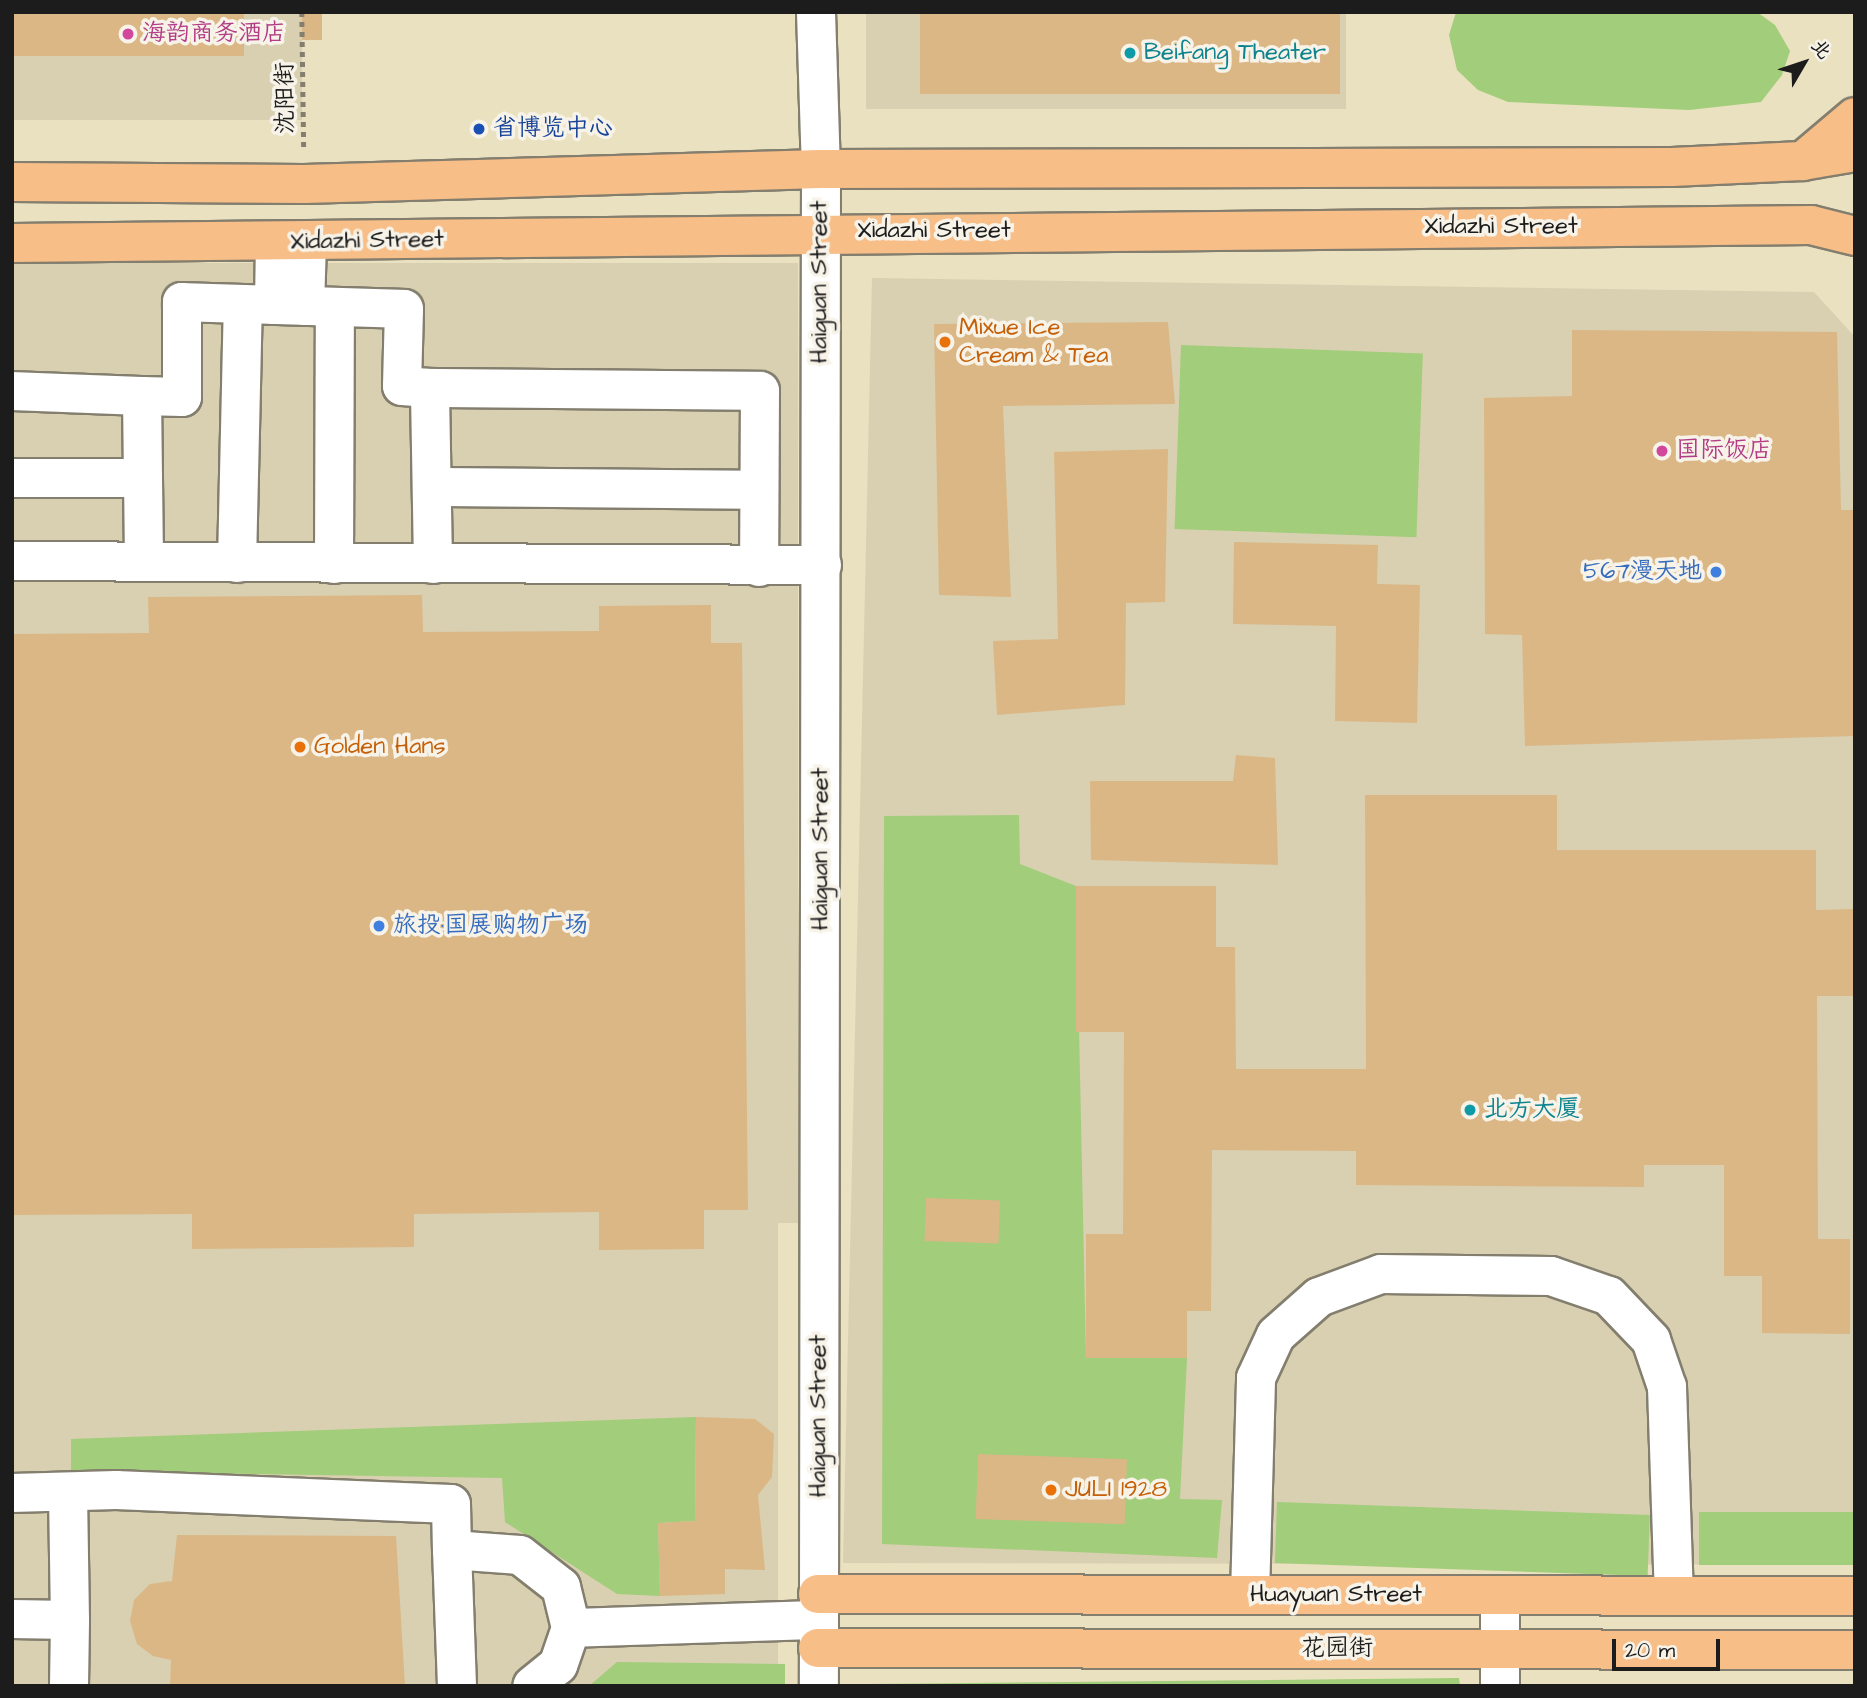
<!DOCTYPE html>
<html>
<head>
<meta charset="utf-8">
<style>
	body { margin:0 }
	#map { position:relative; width:1867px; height:1698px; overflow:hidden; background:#eae1c1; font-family:"Architects Daughter","LXGW WenKai TC",sans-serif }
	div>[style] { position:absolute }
	.built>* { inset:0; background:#d8d0b1; transform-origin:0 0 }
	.green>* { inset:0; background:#a2cd7a; transform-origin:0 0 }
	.building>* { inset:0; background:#dbb786; transform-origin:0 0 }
	.path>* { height:4.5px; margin-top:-2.25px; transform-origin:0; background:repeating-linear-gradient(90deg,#837e6e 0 5px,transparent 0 10px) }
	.roads { filter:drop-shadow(2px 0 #837e6e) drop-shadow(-2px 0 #837e6e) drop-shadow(0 2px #837e6e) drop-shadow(0 -2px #837e6e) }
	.minor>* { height:38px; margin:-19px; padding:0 19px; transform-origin:19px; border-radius:19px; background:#fff }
	.major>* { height:38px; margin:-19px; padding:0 19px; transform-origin:19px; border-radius:19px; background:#f7be88 }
	.dots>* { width:19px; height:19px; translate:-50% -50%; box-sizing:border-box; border:4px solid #f7f3e8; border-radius:50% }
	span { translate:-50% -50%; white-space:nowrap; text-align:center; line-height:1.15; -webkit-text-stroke:7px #f7f3e8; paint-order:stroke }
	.hotel-label { font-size:24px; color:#b23c85 }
	.left { translate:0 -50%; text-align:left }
	.culture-label { font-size:24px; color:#0d838f }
	.street-label { font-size:24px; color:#1c1c1c }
	.transit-label { font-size:24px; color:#164399 }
	.food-label { font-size:24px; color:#c56008 }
	.shop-label { font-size:24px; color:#366cbe }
	.right { translate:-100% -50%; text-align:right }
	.frame { position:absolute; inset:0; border:14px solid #1c1c1c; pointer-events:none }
	.north { position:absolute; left:1769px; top:28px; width:70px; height:70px; -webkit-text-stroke:5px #f7f3e8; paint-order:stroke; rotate:51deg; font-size:19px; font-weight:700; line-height:28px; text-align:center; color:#1c1c1c }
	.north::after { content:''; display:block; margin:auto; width:24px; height:32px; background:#1c1c1c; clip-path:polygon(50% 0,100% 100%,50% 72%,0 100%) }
	.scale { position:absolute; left:1612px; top:1639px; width:108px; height:32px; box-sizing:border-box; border:4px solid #1c1c1c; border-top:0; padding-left:9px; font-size:21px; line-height:24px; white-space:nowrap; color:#1c1c1c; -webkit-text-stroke:5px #f7f3e8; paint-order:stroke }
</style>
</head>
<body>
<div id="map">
	<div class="built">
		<i style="left:12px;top:12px;width:290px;height:108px"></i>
		<i style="left:866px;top:12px;width:480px;height:97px"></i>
		<i style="left:12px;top:263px;width:786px;height:960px"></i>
		<i style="clip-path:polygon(872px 278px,1814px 292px,1855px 337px,1855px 1565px,843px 1563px)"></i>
		<i style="left:778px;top:1219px;width:467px;height:767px;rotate:90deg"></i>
	</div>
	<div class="green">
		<i style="clip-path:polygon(1456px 12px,1757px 12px,1775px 25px,1790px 51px,1782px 75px,1761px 102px,1689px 110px,1508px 102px,1478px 90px,1457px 70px,1449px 35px)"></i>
		<i style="left:1181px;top:345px;width:242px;height:184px;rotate:2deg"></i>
		<i style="clip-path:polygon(1019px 815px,1020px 864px,1076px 886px,1086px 1358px,1187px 1358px,1180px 1499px,1222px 1500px,1217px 1558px,882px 1544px,884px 816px)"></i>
		<i style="clip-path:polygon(696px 1417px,695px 1521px,658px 1523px,660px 1596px,617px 1594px,505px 1522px,502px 1478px,71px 1471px,71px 1439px)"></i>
		<i style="left:1277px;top:1502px;width:373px;height:61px;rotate:2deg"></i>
		<i style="left:1855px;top:1512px;width:53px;height:156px;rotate:90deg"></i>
		<i style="clip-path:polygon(617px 1662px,785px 1664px,785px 1686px,589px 1686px)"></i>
		<i style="clip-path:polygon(1459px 1678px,1460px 1686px,868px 1684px)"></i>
	</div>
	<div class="building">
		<i style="left:12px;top:12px;width:232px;height:44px"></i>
		<i style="left:302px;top:12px;width:20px;height:28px"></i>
		<i style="left:920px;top:12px;width:420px;height:82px"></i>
		<i style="clip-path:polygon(1168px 322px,1175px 404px,1003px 406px,1011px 597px,939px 595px,934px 324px)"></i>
		<i style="clip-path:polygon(1572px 330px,1837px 332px,1841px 510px,1855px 510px,1855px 736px,1525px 746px,1522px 635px,1485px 634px,1484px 398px,1572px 396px)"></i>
		<i style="clip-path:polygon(1168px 449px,1165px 602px,1126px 603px,1125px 705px,997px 715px,993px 641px,1058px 639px,1054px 452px)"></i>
		<i style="clip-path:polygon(1234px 542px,1378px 545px,1377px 584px,1420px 585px,1417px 723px,1335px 721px,1336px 626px,1233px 624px)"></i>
		<i style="clip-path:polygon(422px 595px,423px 632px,599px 631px,599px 606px,711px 605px,711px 643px,742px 643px,748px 1210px,704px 1210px,704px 1249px,599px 1250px,599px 1212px,414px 1214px,414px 1247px,192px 1249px,192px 1214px,12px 1215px,12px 634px,149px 633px,148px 597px)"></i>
		<i style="clip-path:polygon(1236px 755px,1275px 758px,1278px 865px,1091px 860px,1090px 781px,1233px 781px)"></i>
		<i style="clip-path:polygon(1365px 795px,1557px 795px,1557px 850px,1816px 850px,1816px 910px,1853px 909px,1854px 996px,1817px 996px,1818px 1239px,1850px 1239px,1850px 1334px,1762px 1333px,1762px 1276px,1724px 1276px,1724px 1165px,1644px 1165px,1644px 1187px,1356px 1185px,1356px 1151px,1212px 1150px,1211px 1311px,1187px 1311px,1187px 1358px,1086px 1358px,1086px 1234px,1123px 1234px,1124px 1032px,1076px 1032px,1076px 886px,1216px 886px,1216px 947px,1235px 947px,1236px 1069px,1366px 1069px)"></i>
		<i style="left:926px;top:1198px;width:74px;height:43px;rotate:2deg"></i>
		<i style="clip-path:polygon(696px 1417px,755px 1419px,774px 1434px,772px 1477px,758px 1495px,765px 1570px,725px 1569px,725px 1594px,660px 1596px,658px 1523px,695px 1521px)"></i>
		<i style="left:978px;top:1454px;width:149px;height:65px;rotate:2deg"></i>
		<i style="clip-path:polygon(177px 1535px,396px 1536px,405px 1686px,170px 1686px,171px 1660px,153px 1656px,137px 1644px,130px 1621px,134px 1600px,150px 1584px,172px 1581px)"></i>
	</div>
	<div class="path">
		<i style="left:302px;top:12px;width:136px;rotate:89.2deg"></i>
	</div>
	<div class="roads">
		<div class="minor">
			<i style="left:816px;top:12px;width:157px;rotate:88.2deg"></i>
			<i style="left:821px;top:169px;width:1517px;rotate:90.08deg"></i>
			<i style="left:274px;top:305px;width:63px;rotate:-89.1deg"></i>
			<i style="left:305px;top:306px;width:63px;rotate:-88.2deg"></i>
			<i style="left:12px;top:391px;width:130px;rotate:2.2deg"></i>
			<i style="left:142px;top:396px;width:166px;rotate:89.3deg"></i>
			<i style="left:142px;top:396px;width:40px;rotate:1.4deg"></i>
			<i style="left:182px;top:397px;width:95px;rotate:-90deg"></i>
			<i style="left:182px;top:302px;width:222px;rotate:1.8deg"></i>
			<i style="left:404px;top:309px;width:77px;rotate:91.5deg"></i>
			<i style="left:402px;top:386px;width:28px;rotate:4deg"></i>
			<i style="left:12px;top:478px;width:131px"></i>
			<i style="left:432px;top:487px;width:327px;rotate:0.5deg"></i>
			<i style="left:12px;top:561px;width:810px;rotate:0.28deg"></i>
			<i style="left:237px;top:563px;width:259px;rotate:-88.7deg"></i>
			<i style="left:334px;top:564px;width:257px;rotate:-89.8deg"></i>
			<i style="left:433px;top:564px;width:176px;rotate:-91deg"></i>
			<i style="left:430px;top:388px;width:330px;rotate:0.5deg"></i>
			<i style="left:760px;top:391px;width:176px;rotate:90.3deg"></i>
			<i style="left:12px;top:1493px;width:104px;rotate:-1.7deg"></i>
			<i style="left:116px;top:1490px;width:335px;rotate:2.4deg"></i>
			<i style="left:451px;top:1504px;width:46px;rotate:88.8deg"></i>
			<i style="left:1250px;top:1595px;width:217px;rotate:-88.4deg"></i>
			<i style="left:1256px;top:1378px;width:47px;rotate:-65.1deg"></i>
			<i style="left:1276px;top:1335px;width:57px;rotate:-41.5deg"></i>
			<i style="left:1319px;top:1297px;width:66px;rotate:-20.4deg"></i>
			<i style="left:1381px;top:1274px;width:170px;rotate:0.7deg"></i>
			<i style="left:1551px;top:1276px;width:61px;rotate:19deg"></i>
			<i style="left:1609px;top:1296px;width:61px;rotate:46.3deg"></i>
			<i style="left:1651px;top:1340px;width:50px;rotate:71.2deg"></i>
			<i style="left:1667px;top:1387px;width:209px;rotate:88.1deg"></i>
			<i style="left:1500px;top:1595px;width:91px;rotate:90deg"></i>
			<i style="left:12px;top:1619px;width:58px;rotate:1deg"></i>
			<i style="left:70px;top:1620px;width:126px;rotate:-90.9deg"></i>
			<i style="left:571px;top:1628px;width:247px;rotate:-1.9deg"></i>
			<i style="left:69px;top:1686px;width:66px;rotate:-89.1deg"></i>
			<i style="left:457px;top:1686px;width:136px;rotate:-92.1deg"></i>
			<i style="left:452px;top:1550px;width:68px;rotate:4.2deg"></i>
			<i style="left:520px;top:1555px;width:52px;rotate:38deg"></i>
			<i style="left:561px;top:1587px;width:42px;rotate:76.3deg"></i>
			<i style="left:571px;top:1628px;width:39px;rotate:109deg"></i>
			<i style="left:558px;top:1665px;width:33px;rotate:141deg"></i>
		</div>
		<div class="major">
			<i style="left:1803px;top:161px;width:68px;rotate:-40.2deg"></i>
			<i style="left:12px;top:182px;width:292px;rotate:0.4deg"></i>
			<i style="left:304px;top:184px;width:517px;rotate:-1.66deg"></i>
			<i style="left:821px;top:169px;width:851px;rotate:-0.13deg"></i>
			<i style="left:1672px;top:167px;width:130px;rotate:-2.6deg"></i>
			<i style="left:1802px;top:161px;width:54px;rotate:-9.6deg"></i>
			<i style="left:12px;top:243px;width:1799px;rotate:-0.57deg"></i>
			<i style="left:1811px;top:225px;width:45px;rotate:14deg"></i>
			<i style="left:818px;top:1594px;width:1037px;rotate:0.11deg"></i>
			<i style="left:818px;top:1648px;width:1037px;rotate:0.11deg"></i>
		</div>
	</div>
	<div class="dots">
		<i style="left:128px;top:34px;background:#d1479c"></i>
		<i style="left:1130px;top:53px;background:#0f9aa8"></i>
		<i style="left:479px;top:129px;background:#1a4fb4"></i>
		<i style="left:945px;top:342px;background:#e8710a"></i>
		<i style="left:1662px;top:451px;background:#d1479c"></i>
		<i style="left:1716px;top:572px;background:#3f7fe0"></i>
		<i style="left:300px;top:747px;background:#e8710a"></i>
		<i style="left:379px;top:926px;background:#3f7fe0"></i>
		<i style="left:1470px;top:1110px;background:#0f9aa8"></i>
		<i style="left:1051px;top:1490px;background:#e8710a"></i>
	</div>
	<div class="hotel-label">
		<span class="left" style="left:142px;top:34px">海韵商务酒店</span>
		<span class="left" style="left:1676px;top:451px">国际饭店</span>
	</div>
	<div class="culture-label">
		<span class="left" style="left:1144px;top:53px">Beifang Theater</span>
		<span class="left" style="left:1484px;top:1110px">北方大厦</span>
	</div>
	<div class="street-label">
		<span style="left:286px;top:98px;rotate:-91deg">沈阳街</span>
		<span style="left:1501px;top:227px">Xidazhi Street</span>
		<span style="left:934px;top:231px">Xidazhi Street</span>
		<span style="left:367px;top:241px;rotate:-1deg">Xidazhi Street</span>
		<span style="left:820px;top:282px;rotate:-90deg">Haiguan Street</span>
		<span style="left:821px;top:849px;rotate:-90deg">Haiguan Street</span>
		<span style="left:819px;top:1416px;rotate:-90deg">Haiguan Street</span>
		<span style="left:1336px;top:1595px">Huayuan Street</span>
		<span style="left:1337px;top:1649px">花园街</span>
	</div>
	<div class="transit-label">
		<span class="left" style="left:493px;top:129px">省博览中心</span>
	</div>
	<div class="food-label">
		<span class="left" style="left:959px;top:342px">Mixue Ice<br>Cream &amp; Tea</span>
		<span class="left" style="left:314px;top:747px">Golden Hans</span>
		<span class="left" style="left:1065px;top:1490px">JULI 1928</span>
	</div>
	<div class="shop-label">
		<span class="right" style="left:1702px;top:572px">567漫天地</span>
		<span class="left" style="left:393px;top:926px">旅投·国展购物广场</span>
	</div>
	<div class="frame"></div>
	<div class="north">北</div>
	<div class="scale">20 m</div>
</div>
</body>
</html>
